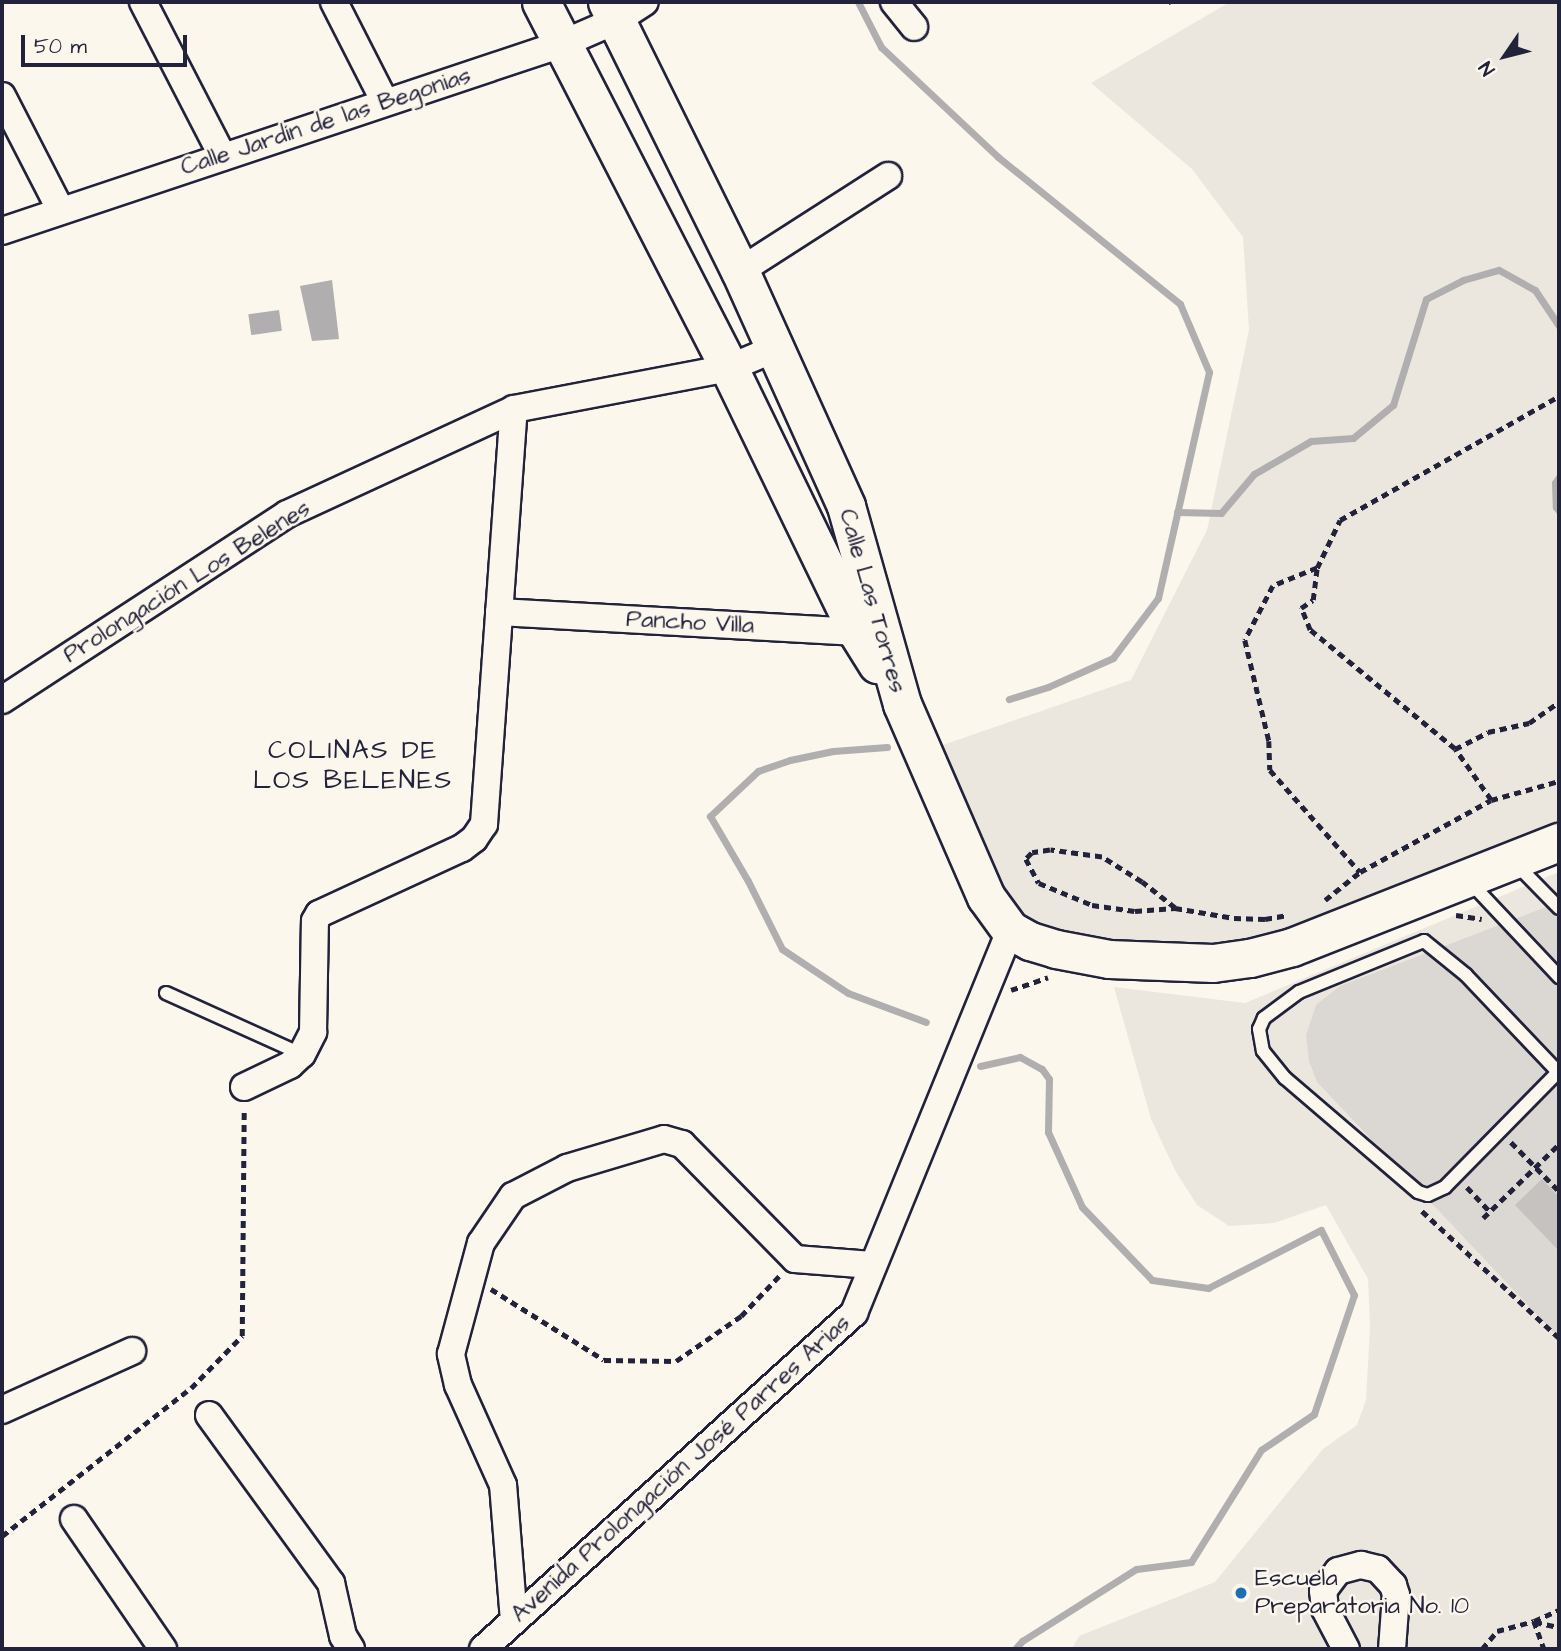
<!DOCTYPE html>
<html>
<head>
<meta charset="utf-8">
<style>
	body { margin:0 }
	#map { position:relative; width:1561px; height:1651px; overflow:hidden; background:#fbf7ec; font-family:"Architects Daughter",sans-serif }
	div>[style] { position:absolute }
	.built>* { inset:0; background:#ebe7df }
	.green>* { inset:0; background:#dbd8d3 }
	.water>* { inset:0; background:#b1aeb0; transform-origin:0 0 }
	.stream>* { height:7px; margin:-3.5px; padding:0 3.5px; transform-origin:3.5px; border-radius:3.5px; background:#b1aeb0 }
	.building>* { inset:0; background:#c6c2c0 }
	.path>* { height:4.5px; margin-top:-2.25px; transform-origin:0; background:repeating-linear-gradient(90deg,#22223b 0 7px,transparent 0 12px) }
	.roads { filter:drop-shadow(2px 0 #22223b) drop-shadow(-2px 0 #22223b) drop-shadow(0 2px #22223b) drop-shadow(0 -2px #22223b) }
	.service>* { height:12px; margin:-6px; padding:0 6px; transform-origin:6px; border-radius:6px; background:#fbf7ec }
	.minor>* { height:26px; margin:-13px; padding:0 13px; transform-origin:13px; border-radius:13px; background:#fbf7ec }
	.secondary>* { height:37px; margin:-18.5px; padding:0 18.5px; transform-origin:18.5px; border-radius:18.5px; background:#fbf7ec }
	.dots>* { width:19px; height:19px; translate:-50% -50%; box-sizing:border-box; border:4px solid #fbf7ec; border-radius:50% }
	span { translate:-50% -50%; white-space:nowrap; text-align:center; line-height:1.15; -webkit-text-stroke:5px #fbf7ec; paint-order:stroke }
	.street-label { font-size:24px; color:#22223b }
	.poi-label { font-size:24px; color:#22223b }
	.left { translate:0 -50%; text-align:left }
	.neighbourhood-label { font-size:26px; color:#22223b; letter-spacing:2px }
	.frame { position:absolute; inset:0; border:4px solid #22223b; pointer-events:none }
	.north { position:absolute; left:1470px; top:21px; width:70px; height:70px; -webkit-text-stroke:5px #fbf7ec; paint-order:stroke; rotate:235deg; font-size:19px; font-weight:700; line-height:28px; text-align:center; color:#22223b }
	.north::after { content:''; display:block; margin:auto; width:24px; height:32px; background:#22223b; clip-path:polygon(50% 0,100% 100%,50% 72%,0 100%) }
	.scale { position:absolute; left:21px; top:35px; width:166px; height:32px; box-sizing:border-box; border:4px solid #22223b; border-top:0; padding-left:9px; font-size:21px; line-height:24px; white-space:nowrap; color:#22223b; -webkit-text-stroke:5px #fbf7ec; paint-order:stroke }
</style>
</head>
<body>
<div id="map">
	<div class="built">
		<i style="clip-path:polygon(1230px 2px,1559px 2px,1559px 832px,1252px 949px,1039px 941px,1009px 909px,937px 747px,1131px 680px,1207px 530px,1249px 330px,1243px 237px,1192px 169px,1091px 83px)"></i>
		<i style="clip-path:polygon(1559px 872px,1559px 1649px,1072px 1649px,1079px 1636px,1215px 1582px,1323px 1449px,1357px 1425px,1366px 1400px,1370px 1326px,1368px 1279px,1326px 1205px,1274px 1223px,1229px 1226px,1197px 1205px,1176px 1172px,1151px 1119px,1114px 987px,1245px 1003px)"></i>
	</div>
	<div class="green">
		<i style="clip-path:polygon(1559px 902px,1559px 1338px,1317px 1082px,1309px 1061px,1306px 1035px,1316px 1005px,1340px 986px)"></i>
	</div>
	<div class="water">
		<i style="clip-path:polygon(332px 280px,339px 339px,312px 341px,300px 286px)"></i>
		<i style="left:279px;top:310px;width:21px;height:31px;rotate:82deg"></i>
	</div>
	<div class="stream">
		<i style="left:858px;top:2px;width:51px;rotate:62.9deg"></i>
		<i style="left:881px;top:47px;width:161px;rotate:43.2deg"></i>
		<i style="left:998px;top:157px;width:234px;rotate:38.9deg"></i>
		<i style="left:1180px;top:304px;width:74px;rotate:66.9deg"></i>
		<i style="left:1209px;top:372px;width:232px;rotate:102.7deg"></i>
		<i style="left:1158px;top:598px;width:75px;rotate:126.9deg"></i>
		<i style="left:1113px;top:658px;width:71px;rotate:156deg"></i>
		<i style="left:1048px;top:687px;width:41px;rotate:162.9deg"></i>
		<i style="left:1559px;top:477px;width:7px;rotate:124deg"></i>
		<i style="left:1555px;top:483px;width:24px;rotate:88deg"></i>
		<i style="left:1556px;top:507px;width:5px;rotate:53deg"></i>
		<i style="left:1177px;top:512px;width:44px;rotate:1.3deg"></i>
		<i style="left:1221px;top:513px;width:51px;rotate:-49.8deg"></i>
		<i style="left:1254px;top:474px;width:66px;rotate:-30.1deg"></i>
		<i style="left:1311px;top:441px;width:42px;rotate:-4.1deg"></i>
		<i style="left:1353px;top:438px;width:52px;rotate:-39.5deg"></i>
		<i style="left:1393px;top:405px;width:111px;rotate:-72.7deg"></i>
		<i style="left:1426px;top:299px;width:42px;rotate:-27.2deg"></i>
		<i style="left:1463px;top:280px;width:37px;rotate:-16deg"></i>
		<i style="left:1499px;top:270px;width:41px;rotate:29.1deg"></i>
		<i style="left:1535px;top:290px;width:43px;rotate:56.3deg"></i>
		<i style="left:887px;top:747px;width:54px;rotate:175.8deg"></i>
		<i style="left:833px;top:751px;width:44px;rotate:168.2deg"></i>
		<i style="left:790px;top:760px;width:34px;rotate:161deg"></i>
		<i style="left:758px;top:771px;width:66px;rotate:136.8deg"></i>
		<i style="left:710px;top:816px;width:75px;rotate:59.7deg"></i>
		<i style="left:748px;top:881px;width:76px;rotate:63.4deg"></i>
		<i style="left:782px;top:949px;width:79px;rotate:33.7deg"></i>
		<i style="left:848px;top:993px;width:83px;rotate:20.4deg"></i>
		<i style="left:980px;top:1066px;width:41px;rotate:-12.7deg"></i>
		<i style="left:1020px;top:1057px;width:25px;rotate:29deg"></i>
		<i style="left:1042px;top:1069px;width:12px;rotate:55deg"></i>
		<i style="left:1049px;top:1079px;width:53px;rotate:91.1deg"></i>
		<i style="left:1048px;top:1132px;width:82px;rotate:65.6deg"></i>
		<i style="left:1082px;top:1207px;width:101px;rotate:46.2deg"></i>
		<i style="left:1152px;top:1280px;width:57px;rotate:8.1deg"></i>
		<i style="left:1208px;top:1288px;width:127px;rotate:-27.2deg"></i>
		<i style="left:1321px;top:1230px;width:73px;rotate:63.1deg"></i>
		<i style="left:1354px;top:1295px;width:126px;rotate:108.6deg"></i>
		<i style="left:1314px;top:1414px;width:64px;rotate:145.8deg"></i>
		<i style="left:1261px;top:1450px;width:132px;rotate:122deg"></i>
		<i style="left:1191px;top:1562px;width:55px;rotate:172.7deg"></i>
		<i style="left:1136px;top:1569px;width:135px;rotate:147.7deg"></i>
		<i style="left:1022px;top:1641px;width:11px;rotate:131deg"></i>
	</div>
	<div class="building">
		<i style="clip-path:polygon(1542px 1179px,1559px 1197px,1559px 1251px,1515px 1205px)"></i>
	</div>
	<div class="path">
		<i style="left:1168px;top:3px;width:1px;rotate:-45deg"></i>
		<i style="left:1317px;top:568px;width:48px;rotate:157.8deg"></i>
		<i style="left:1273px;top:586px;width:61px;rotate:117.4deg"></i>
		<i style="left:1245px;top:640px;width:104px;rotate:76.6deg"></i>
		<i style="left:1269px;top:741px;width:29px;rotate:88deg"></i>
		<i style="left:1270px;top:770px;width:136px;rotate:48.6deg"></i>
		<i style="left:1455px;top:749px;width:37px;rotate:-27deg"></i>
		<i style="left:1488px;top:732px;width:42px;rotate:-12.4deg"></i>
		<i style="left:1529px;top:723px;width:37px;rotate:-35deg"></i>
		<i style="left:1491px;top:800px;width:62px;rotate:-125.2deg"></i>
		<i style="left:1455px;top:749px;width:188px;rotate:-140.6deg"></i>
		<i style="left:1310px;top:630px;width:24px;rotate:-112deg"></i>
		<i style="left:1301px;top:608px;width:14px;rotate:-34deg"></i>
		<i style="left:1313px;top:600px;width:32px;rotate:-83deg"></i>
		<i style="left:1317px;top:568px;width:53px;rotate:-64.4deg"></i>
		<i style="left:1340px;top:520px;width:252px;rotate:-29.5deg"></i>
		<i style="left:1325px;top:900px;width:45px;rotate:-38.7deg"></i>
		<i style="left:1360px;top:872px;width:149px;rotate:-28.8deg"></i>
		<i style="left:1491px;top:800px;width:71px;rotate:-15.6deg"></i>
		<i style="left:1175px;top:908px;width:42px;rotate:-141.8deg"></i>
		<i style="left:1142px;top:882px;width:47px;rotate:-148deg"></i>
		<i style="left:1102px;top:857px;width:52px;rotate:-172.3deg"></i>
		<i style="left:1050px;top:850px;width:18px;rotate:171deg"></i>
		<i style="left:1032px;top:853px;width:8px;rotate:135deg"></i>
		<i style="left:1026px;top:859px;width:27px;rotate:62deg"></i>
		<i style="left:1039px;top:883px;width:57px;rotate:22.5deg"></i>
		<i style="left:1092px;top:905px;width:43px;rotate:7.9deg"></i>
		<i style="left:1135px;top:911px;width:40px;rotate:-4.3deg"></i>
		<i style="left:1175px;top:908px;width:60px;rotate:9.6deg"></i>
		<i style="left:1234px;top:918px;width:31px;rotate:2deg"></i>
		<i style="left:1265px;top:919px;width:23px;rotate:-10deg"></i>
		<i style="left:1456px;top:915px;width:26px;rotate:9deg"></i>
		<i style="left:1011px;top:990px;width:39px;rotate:-19deg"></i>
		<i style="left:1511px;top:1142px;width:69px;rotate:45.6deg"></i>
		<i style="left:1467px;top:1187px;width:34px;rotate:47deg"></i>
		<i style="left:1422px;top:1211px;width:187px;rotate:42.8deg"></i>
		<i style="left:1483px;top:1218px;width:106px;rotate:-44.2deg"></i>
		<i style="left:491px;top:1289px;width:133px;rotate:32.1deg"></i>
		<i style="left:604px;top:1360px;width:72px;rotate:0.8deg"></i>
		<i style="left:676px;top:1361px;width:79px;rotate:-34.7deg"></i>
		<i style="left:741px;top:1316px;width:57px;rotate:-46.4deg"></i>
		<i style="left:2px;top:1536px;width:240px;rotate:-38.1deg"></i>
		<i style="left:191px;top:1388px;width:73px;rotate:-45.6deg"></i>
		<i style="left:242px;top:1336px;width:228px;rotate:-89.5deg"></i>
		<i style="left:1534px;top:1621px;width:30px;rotate:70deg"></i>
		<i style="left:1535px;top:1622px;width:25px;rotate:12deg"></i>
		<i style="left:1482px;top:1649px;width:23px;rotate:-50deg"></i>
		<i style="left:1497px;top:1631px;width:38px;rotate:-15deg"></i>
		<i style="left:1534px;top:1621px;width:27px;rotate:-24deg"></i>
	</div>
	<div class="roads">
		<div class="service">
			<i style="left:1515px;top:863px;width:63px;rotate:45.6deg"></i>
			<i style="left:1469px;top:881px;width:132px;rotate:46.8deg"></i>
			<i style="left:166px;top:993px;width:148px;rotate:24.3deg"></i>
			<i style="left:1558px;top:1072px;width:134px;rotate:-133.5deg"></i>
			<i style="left:1466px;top:975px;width:54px;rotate:-141deg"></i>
			<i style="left:1424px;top:941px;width:135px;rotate:157.8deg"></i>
			<i style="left:1299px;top:992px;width:44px;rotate:143.4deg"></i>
			<i style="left:1264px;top:1018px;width:12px;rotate:114deg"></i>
			<i style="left:1259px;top:1029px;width:22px;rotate:80deg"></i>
			<i style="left:1263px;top:1051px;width:35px;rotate:51deg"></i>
			<i style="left:1285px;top:1078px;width:175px;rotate:40.6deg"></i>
			<i style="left:1418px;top:1192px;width:10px;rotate:17deg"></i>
			<i style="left:1428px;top:1195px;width:19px;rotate:-25deg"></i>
			<i style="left:1445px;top:1187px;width:163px;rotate:-45.5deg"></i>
		</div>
		<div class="minor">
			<i style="left:143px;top:2px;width:174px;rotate:62.7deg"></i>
			<i style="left:334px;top:2px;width:112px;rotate:63deg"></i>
			<i style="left:894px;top:2px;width:32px;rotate:51deg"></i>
			<i style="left:2px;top:96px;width:129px;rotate:62.8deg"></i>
			<i style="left:2px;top:231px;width:590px;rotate:-18.47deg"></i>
			<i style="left:562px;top:44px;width:60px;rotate:-23.6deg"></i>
			<i style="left:617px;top:20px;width:33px;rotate:-33deg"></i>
			<i style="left:740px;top:271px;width:176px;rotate:-32.7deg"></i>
			<i style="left:499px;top:612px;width:359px;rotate:3.2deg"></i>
			<i style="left:857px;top:632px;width:15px;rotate:-16deg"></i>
			<i style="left:2px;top:700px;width:340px;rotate:-33.1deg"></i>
			<i style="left:287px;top:514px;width:250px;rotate:-24.8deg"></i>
			<i style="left:514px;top:409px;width:219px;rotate:-10.8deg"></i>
			<i style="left:729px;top:368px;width:49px;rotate:-22.9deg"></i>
			<i style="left:244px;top:1087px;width:51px;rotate:-25.6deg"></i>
			<i style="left:290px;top:1065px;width:16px;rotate:-43deg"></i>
			<i style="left:302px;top:1054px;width:25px;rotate:-63deg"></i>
			<i style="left:313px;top:1032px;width:111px;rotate:-89deg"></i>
			<i style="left:315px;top:921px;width:8px;rotate:-60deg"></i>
			<i style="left:319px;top:914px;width:157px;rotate:-24.8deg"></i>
			<i style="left:462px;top:848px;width:15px;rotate:-37deg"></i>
			<i style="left:474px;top:839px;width:18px;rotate:-56deg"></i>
			<i style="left:484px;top:824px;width:416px;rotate:-85.9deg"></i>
			<i style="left:2px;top:1410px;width:143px;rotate:-24.4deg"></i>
			<i style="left:209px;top:1415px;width:208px;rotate:54deg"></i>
			<i style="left:331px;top:1583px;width:54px;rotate:77.2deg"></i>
			<i style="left:343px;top:1636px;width:15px;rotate:58deg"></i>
			<i style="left:74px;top:1519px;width:158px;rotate:55.6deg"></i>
			<i style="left:514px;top:1621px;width:136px;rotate:-94.6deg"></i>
			<i style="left:503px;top:1485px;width:110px;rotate:-114.2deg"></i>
			<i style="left:458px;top:1385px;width:32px;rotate:-103deg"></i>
			<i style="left:451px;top:1354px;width:115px;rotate:-74.9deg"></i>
			<i style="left:481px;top:1243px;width:57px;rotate:-55.8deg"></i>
			<i style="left:513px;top:1196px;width:61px;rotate:-27.4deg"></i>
			<i style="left:567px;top:1168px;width:101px;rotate:-16.6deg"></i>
			<i style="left:664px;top:1139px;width:19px;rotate:16deg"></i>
			<i style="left:682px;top:1144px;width:161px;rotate:45.5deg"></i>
			<i style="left:795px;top:1259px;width:77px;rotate:4.5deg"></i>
			<i style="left:483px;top:1649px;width:501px;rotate:-42.17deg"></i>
			<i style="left:854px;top:1313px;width:414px;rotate:-67.8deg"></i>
			<i style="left:1346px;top:1649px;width:45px;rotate:-117.7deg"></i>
			<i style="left:1325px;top:1609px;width:18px;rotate:-96deg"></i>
			<i style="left:1323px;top:1591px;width:25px;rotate:-53deg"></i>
			<i style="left:1338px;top:1571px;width:24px;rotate:-15deg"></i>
			<i style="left:1361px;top:1565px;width:17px;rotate:13deg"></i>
			<i style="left:1378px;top:1569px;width:22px;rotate:47deg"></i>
			<i style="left:1393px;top:1585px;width:10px;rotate:73deg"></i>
			<i style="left:1396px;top:1595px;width:54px;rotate:94.2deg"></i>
		</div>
		<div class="secondary">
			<i style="left:541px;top:2px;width:411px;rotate:62.8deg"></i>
			<i style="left:729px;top:368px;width:293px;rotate:64.1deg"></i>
			<i style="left:857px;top:632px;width:38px;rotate:58deg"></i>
			<i style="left:607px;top:2px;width:300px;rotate:63.7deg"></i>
			<i style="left:740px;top:271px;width:258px;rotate:65.7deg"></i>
			<i style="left:846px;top:506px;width:206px;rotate:74.2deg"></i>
			<i style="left:902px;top:704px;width:210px;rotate:66.5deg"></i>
			<i style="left:986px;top:897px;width:41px;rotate:54deg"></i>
			<i style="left:1010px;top:930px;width:23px;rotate:29deg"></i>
			<i style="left:1030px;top:941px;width:27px;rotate:17deg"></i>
			<i style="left:1056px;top:949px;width:54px;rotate:10.7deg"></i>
			<i style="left:1109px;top:959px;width:104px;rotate:2.2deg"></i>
			<i style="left:1213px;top:963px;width:37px;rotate:-8deg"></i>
			<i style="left:1250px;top:958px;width:43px;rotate:-14.7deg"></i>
			<i style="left:1292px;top:947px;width:287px;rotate:-21.5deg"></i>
		</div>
	</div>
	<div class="dots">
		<i style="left:1241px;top:1593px;background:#1f6fb2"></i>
	</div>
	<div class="street-label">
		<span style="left:326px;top:122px;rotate:-18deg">Calle Jardín de las Begonias</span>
		<span style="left:187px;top:582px;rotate:-32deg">Prolongación Los Belenes</span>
		<span style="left:872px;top:601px;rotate:74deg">Calle Las Torres</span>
		<span style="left:690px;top:623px;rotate:3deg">Pancho Villa</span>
		<span style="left:681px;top:1469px;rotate:-42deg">Avenida Prolongación José Parres Arias</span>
	</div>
	<div class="poi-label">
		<span class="left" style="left:1255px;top:1593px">Escuela<br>Preparatoria No. 10</span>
	</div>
	<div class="neighbourhood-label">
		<span style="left:353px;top:766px">COLINAS DE<br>LOS BELENES</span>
	</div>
	<div class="frame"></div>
	<div class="north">N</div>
	<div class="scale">50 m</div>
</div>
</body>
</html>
